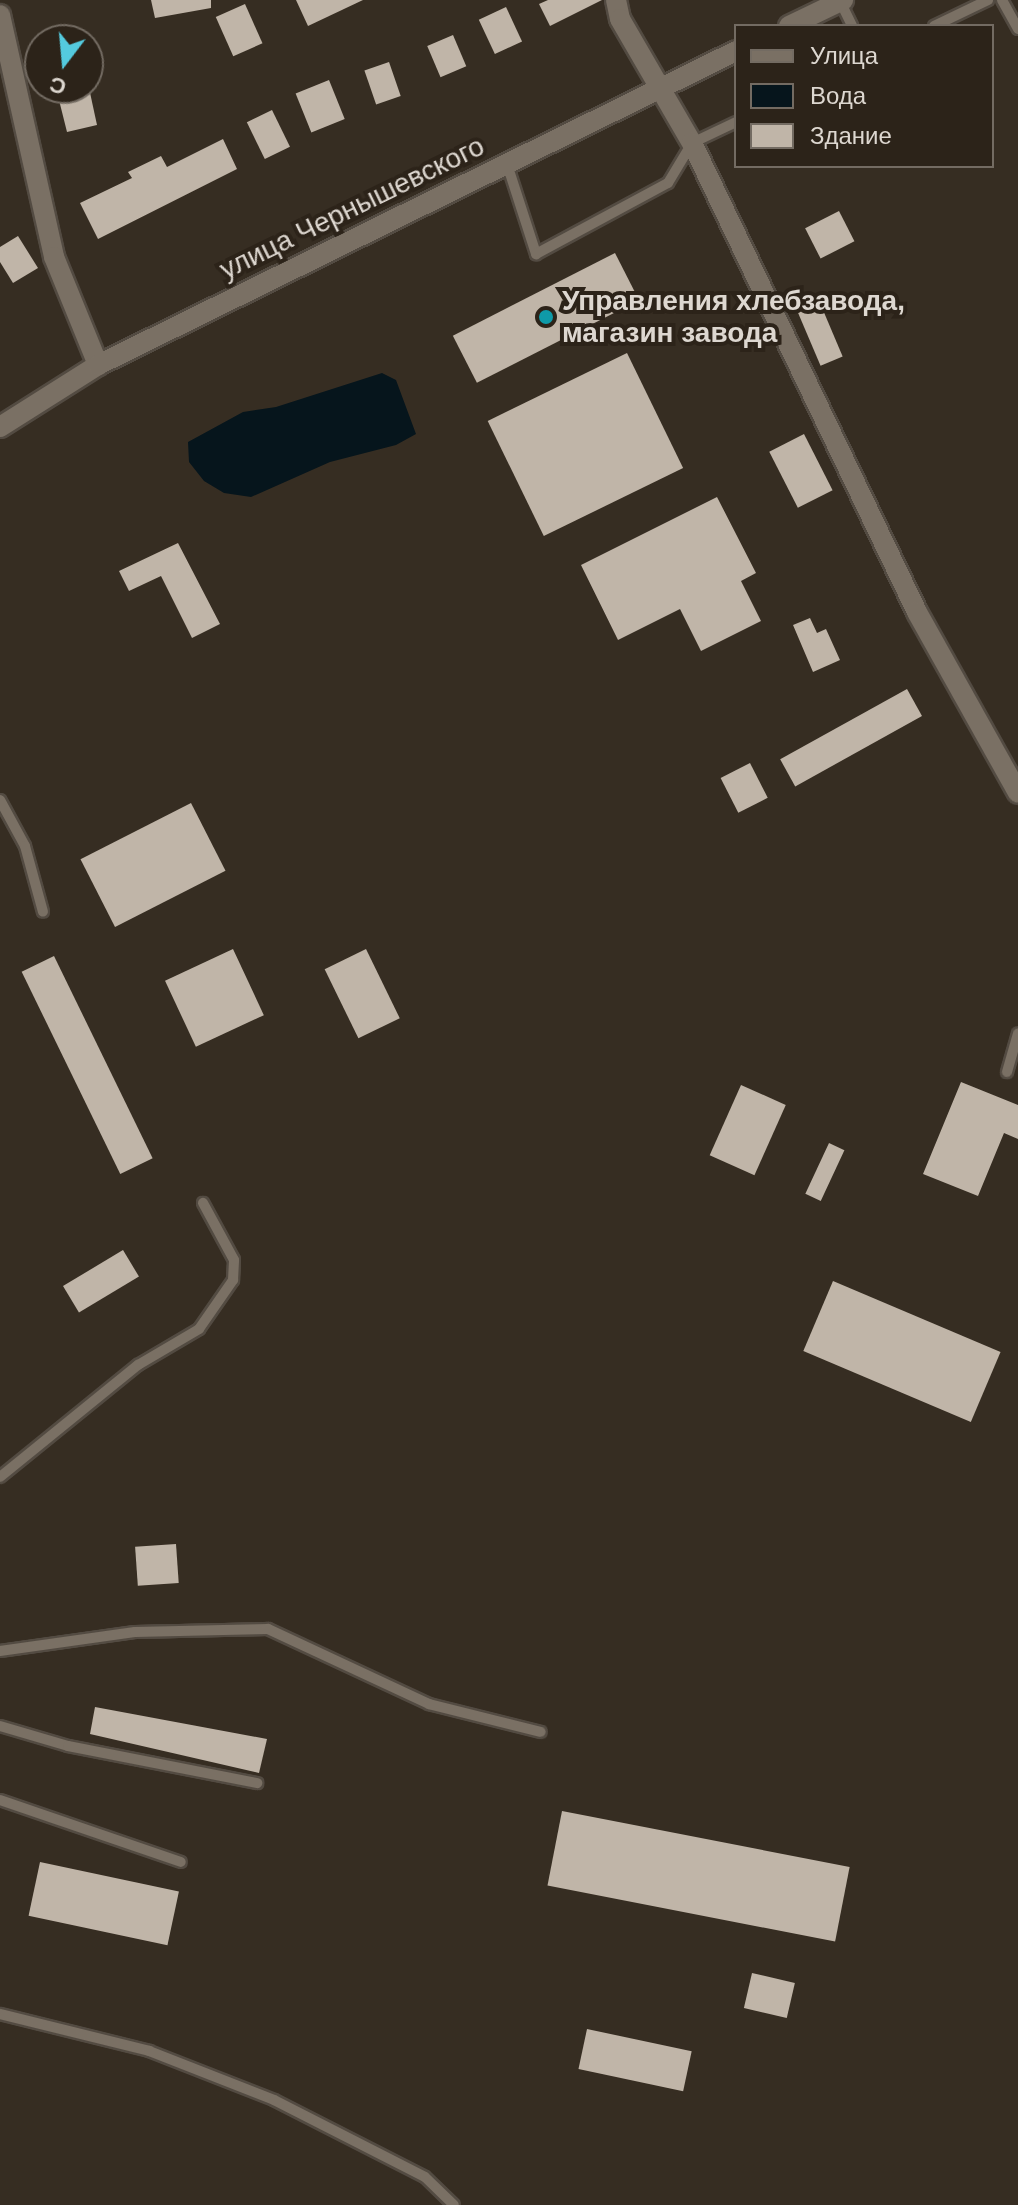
<!DOCTYPE html>
<html>
<head>
<meta charset="utf-8">
<style>
	body { margin:0 }
	#map { position:relative; width:1018px; height:2205px; overflow:hidden; background:#362d22; font-family:Helvetica,sans-serif }
	div>[style] { position:absolute }
	.water>* { inset:0; background:#06151c }
	.building>* { inset:0; background:#c0b5a8; transform-origin:0 0 }
	.roads { filter:drop-shadow(2px 0 #534b42) drop-shadow(-2px 0 #534b42) drop-shadow(0 2px #534b42) drop-shadow(0 -2px #534b42) }
	.lane>* { height:10px; margin:-5px; padding:0 5px; transform-origin:5px; border-radius:5px; background:#7a7064 }
	.street>* { height:20px; margin:-10px; padding:0 10px; transform-origin:10px; border-radius:10px; background:#7a7064 }
	.secondary>* { height:20px; margin:-10px; padding:0 10px; transform-origin:10px; border-radius:10px; background:#7a7064 }
	.dots>* { width:22px; height:22px; translate:-50% -50%; box-sizing:border-box; border:4px solid #2c2319; border-radius:50% }
	span { translate:-50% -50%; white-space:nowrap; text-align:center; line-height:1.15; -webkit-text-stroke:8px #2c2319; paint-order:stroke }
	.street-label { font-size:28px; color:#ddd7d0 }
	.poi-label { font-size:28px; color:#ddd7d0; font-weight:700 }
	.left { translate:0 -50%; text-align:left }
	.legend { position:absolute; left:734px; top:24px; width:260px; height:144px; box-sizing:border-box; background:#2c2319; border:2px solid #736b62; margin:0; padding:10px 14px; list-style:none; font-size:24px; color:#ddd7d0 }
	.legend li { display:flex; align-items:center; gap:16px; height:40px }
	.legend b { width:40px; border:2px solid #736b62 }
	.north { position:absolute; left:24px; top:24px; width:80px; height:80px; box-sizing:border-box; background:#2c2319; border:2px solid #736b62; border-radius:50%; rotate:196deg; font-size:22px; font-weight:700; line-height:32px; text-align:center; color:#ddd7d0 }
	.north::after { content:''; display:block; margin:auto; width:28px; height:36px; background:#54cade; clip-path:polygon(50% 0,100% 100%,50% 72%,0 100%) }
</style>
</head>
<body>
<div id="map">
	<div class="water">
		<i style="clip-path:polygon(382px 373px,396px 380px,416px 434px,396px 445px,330px 462px,251px 497px,224px 493px,204px 481px,189px 462px,188px 442px,243px 412px,276px 407px)"></i>
	</div>
	<div class="building">
		<i style="clip-path:polygon(151px 0,211px 0,211px 8px,155px 18px)"></i>
		<i style="clip-path:polygon(296px 0,363px 0,308px 26px)"></i>
		<i style="clip-path:polygon(548px 0,602px 0,550px 26px,539px 4px)"></i>
		<i style="left:245px;top:4px;width:43px;height:32px;rotate:66deg"></i>
		<i style="left:506px;top:7px;width:38px;height:30px;rotate:65deg"></i>
		<i style="left:453px;top:35px;width:34px;height:28px;rotate:67deg"></i>
		<i style="left:389px;top:62px;width:36px;height:26px;rotate:71deg"></i>
		<i style="left:329px;top:80px;width:42px;height:36px;rotate:68deg"></i>
		<i style="clip-path:polygon(56px 88px,89px 88px,97px 125px,67px 132px)"></i>
		<i style="left:272px;top:110px;width:41px;height:28px;rotate:64deg"></i>
		<i style="clip-path:polygon(223px 139px,237px 169px,98px 239px,80px 203px,132px 178px,128px 172px,161px 156px,167px 167px)"></i>
		<i style="left:839px;top:211px;width:34px;height:38px;rotate:63deg"></i>
		<i style="clip-path:polygon(18px 236px,38px 268px,13px 283px,0 262px,0 247px)"></i>
		<i style="left:615px;top:253px;width:53px;height:182px;rotate:63deg"></i>
		<i style="left:820px;top:303px;width:58px;height:24px;rotate:67deg"></i>
		<i style="left:627px;top:353px;width:128px;height:155px;rotate:64deg"></i>
		<i style="left:804px;top:434px;width:63px;height:39px;rotate:63deg"></i>
		<i style="clip-path:polygon(717px 497px,756px 573px,741px 581px,761px 621px,701px 651px,680px 609px,618px 640px,581px 565px)"></i>
		<i style="clip-path:polygon(178px 543px,220px 624px,192px 638px,161px 576px,129px 591px,119px 571px)"></i>
		<i style="clip-path:polygon(810px 618px,817px 633px,826px 629px,840px 660px,813px 672px,793px 625px)"></i>
		<i style="left:907px;top:689px;width:31px;height:145px;rotate:61deg"></i>
		<i style="left:750px;top:763px;width:39px;height:33px;rotate:63deg"></i>
		<i style="left:191px;top:803px;width:76px;height:124px;rotate:63deg"></i>
		<i style="left:233px;top:949px;width:73px;height:75px;rotate:65deg"></i>
		<i style="left:366px;top:949px;width:77px;height:46px;rotate:64deg"></i>
		<i style="left:54px;top:956px;width:225px;height:36px;rotate:64deg"></i>
		<i style="clip-path:polygon(961px 1082px,1018px 1105px,1018px 1139px,1004px 1133px,978px 1196px,923px 1174px)"></i>
		<i style="left:741px;top:1085px;width:49px;height:77px;rotate:24deg"></i>
		<i style="left:829px;top:1143px;width:17px;height:56px;rotate:25deg"></i>
		<i style="left:123px;top:1250px;width:31px;height:70px;rotate:59deg"></i>
		<i style="left:833px;top:1281px;width:182px;height:76px;rotate:23deg"></i>
		<i style="left:176px;top:1544px;width:39px;height:41px;rotate:86deg"></i>
		<i style="clip-path:polygon(95px 1707px,267px 1739px,259px 1773px,90px 1734px)"></i>
		<i style="left:562px;top:1811px;width:293px;height:76px;rotate:11deg"></i>
		<i style="left:40px;top:1862px;width:142px;height:55px;rotate:12deg"></i>
		<i style="left:752px;top:1973px;width:44px;height:36px;rotate:13deg"></i>
		<i style="left:587px;top:2029px;width:107px;height:41px;rotate:12deg"></i>
	</div>
	<div class="roads">
		<div class="lane">
			<i style="left:1002px;top:0;width:33px;rotate:61deg"></i>
			<i style="left:840px;top:1px;width:28px;rotate:64deg"></i>
			<i style="left:934px;top:26px;width:60px;rotate:-25.7deg"></i>
			<i style="left:507px;top:164px;width:95px;rotate:72.1deg"></i>
			<i style="left:536px;top:254px;width:150px;rotate:-28.3deg"></i>
			<i style="left:668px;top:183px;width:47px;rotate:-59deg"></i>
			<i style="left:692px;top:143px;width:49px;rotate:-25.5deg"></i>
			<i style="left:0;top:800px;width:52px;rotate:61.5deg"></i>
			<i style="left:25px;top:846px;width:68px;rotate:74.7deg"></i>
			<i style="left:1007px;top:1072px;width:40px;rotate:-74deg"></i>
			<i style="left:0;top:1477px;width:178px;rotate:-39.1deg"></i>
			<i style="left:138px;top:1365px;width:71px;rotate:-30.5deg"></i>
			<i style="left:199px;top:1329px;width:60px;rotate:-55.2deg"></i>
			<i style="left:233px;top:1280px;width:20px;rotate:-87deg"></i>
			<i style="left:234px;top:1260px;width:65px;rotate:-118.5deg"></i>
			<i style="left:0;top:1651px;width:136px;rotate:-8deg"></i>
			<i style="left:135px;top:1632px;width:133px;rotate:-1.3deg"></i>
			<i style="left:268px;top:1629px;width:178px;rotate:25deg"></i>
			<i style="left:429px;top:1704px;width:115px;rotate:14deg"></i>
			<i style="left:0;top:1726px;width:71px;rotate:16.4deg"></i>
			<i style="left:68px;top:1746px;width:193px;rotate:11.1deg"></i>
			<i style="left:0;top:1800px;width:191px;rotate:18.9deg"></i>
			<i style="left:0;top:2014px;width:154px;rotate:13.9deg"></i>
			<i style="left:149px;top:2051px;width:134px;rotate:21.4deg"></i>
			<i style="left:274px;top:2100px;width:169px;rotate:27deg"></i>
			<i style="left:425px;top:2177px;width:40px;rotate:44deg"></i>
		</div>
		<div class="street">
			<i style="left:616px;top:0;width:19px;rotate:78deg"></i>
			<i style="left:620px;top:19px;width:143px;rotate:59.9deg"></i>
			<i style="left:692px;top:143px;width:520px;rotate:64.37deg"></i>
			<i style="left:917px;top:612px;width:207px;rotate:60.8deg"></i>
			<i style="left:0;top:15px;width:248px;rotate:77.4deg"></i>
			<i style="left:54px;top:257px;width:117px;rotate:67.8deg"></i>
		</div>
		<div class="secondary">
			<i style="left:789px;top:26px;width:60px;rotate:-25.7deg"></i>
			<i style="left:0;top:427px;width:116px;rotate:-32.3deg"></i>
			<i style="left:98px;top:365px;width:711px;rotate:-26.2deg"></i>
		</div>
	</div>
	<div class="dots">
		<i style="left:546px;top:317px;background:#0f9aa8"></i>
	</div>
	<div class="street-label">
		<span style="left:352px;top:208px;rotate:-26deg">улица Чернышевского</span>
	</div>
	<div class="poi-label">
		<span class="left" style="left:562px;top:317px">Управления хлебзавода,<br>магазин завода</span>
	</div>
	<ul class="legend">
	<li><b style="height:10px;background:#7a7064"></b>Улица</li>
	<li><b style="height:22px;background:#06151c"></b>Вода</li>
	<li><b style="height:22px;background:#c0b5a8"></b>Здание</li>
	</ul>
	<div class="north">С</div>
</div>
</body>
</html>
